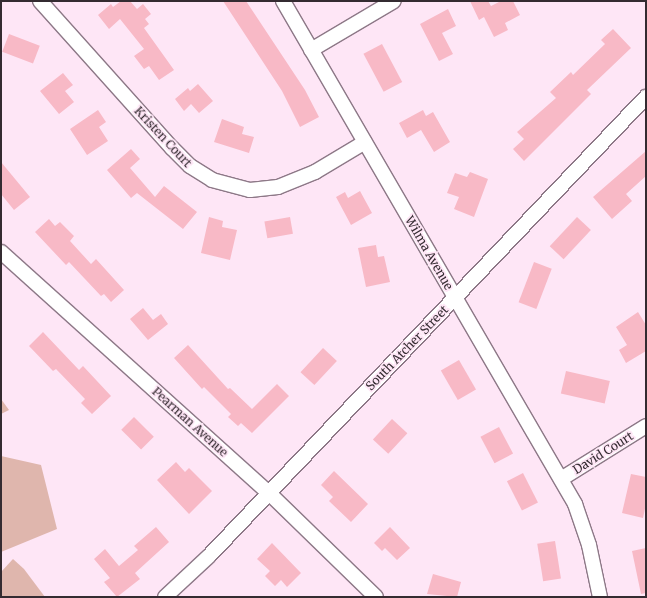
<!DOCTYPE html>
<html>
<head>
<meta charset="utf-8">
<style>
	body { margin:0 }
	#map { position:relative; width:647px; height:598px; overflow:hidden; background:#fee6f6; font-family:Merriweather,serif }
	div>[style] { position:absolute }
	.green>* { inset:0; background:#dfb6ad }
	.building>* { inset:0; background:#f8b9c6; transform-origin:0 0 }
	.roads { filter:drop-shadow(1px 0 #8d7887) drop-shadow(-1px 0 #8d7887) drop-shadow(0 1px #8d7887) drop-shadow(0 -1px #8d7887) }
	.minor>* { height:14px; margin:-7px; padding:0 7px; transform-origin:7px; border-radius:7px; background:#fff }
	span { translate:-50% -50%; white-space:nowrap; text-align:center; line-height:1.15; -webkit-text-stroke:3.5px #fee6f6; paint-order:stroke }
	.street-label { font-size:12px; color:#342b31 }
	.frame { position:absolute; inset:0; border:2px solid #342b31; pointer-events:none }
</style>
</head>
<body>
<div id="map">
	<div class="green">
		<i style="clip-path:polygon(1px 399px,9px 410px,1px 414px)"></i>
		<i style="clip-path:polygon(1px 456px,41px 465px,57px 529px,1px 552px)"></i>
		<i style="clip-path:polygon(13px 559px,24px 569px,45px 597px,1px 597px,1px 572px)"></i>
	</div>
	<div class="building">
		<i style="clip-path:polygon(121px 1px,130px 1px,137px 9px,143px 4px,151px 14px,145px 19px,149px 24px,144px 28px,174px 70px,159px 80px,149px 66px,144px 69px,134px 56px,144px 49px,120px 19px,109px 29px,98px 15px,111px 4px,113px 7px)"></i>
		<i style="clip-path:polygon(223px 1px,246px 1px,305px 90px,319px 117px,300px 127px,282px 91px)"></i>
		<i style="clip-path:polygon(470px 1px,488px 1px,491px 6px,501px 1px,513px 1px,520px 15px,505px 23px,508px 30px,494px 37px,484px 17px,479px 20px)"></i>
		<i style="clip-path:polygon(448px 9px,456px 26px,442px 33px,453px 54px,439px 61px,420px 24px)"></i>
		<i style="clip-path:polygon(613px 29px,631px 48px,587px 90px,591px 94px,524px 161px,513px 149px,524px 139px,517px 132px,556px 98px,550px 92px,571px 72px,573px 75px,605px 44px,601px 40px)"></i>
		<i style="left:9px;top:34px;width:33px;height:19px;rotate:21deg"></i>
		<i style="left:382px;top:44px;width:43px;height:21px;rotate:62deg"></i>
		<i style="clip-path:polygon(63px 73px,73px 85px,65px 91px,74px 102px,59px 114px,40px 91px)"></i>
		<i style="clip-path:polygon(198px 84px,213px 101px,199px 113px,191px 104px,184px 111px,175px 99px,188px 88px,190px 91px)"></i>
		<i style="clip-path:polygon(98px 110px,106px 122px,99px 127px,108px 141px,87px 155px,70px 129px)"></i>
		<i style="clip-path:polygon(423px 110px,426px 116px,433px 112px,450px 142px,434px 152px,421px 130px,407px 138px,399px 123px)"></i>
		<i style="clip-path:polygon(222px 119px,244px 127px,242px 134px,254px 137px,249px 153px,214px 142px)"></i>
		<i style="clip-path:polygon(131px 149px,140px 159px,130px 168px,155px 197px,164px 186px,197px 212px,183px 229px,137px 193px,131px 198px,107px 170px)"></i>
		<i style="clip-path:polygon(646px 151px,646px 176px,626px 194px,632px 201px,612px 219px,593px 197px)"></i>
		<i style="clip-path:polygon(1px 162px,30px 197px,14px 210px,1px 194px)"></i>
		<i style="clip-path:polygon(470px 172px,488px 179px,474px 217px,454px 209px,459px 197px,447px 193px,455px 173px,467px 177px)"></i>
		<i style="clip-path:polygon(360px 191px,372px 213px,351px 225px,336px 197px,345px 192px,348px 198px)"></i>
		<i style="clip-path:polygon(209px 217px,223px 221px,222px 227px,237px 230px,230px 260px,201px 253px)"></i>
		<i style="left:290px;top:217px;width:17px;height:26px;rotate:80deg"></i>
		<i style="left:577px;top:217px;width:19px;height:40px;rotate:43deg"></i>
		<i style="clip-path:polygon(49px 219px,55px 226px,60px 222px,74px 236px,70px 241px,91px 264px,96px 259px,124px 290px,111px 302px,104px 294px,101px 296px,69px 262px,66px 265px,35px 232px)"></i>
		<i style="clip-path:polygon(376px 245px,378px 257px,384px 256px,390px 282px,366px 287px,358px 248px)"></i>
		<i style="left:534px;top:262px;width:19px;height:43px;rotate:21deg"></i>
		<i style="clip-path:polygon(143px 308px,153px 320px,161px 314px,168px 324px,148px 340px,130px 319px)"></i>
		<i style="clip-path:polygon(638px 312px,646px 325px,646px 351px,626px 363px,619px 350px,627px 345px,616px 327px)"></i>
		<i style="clip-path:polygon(43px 332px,79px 370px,83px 366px,111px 396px,92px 414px,81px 403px,85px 399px,56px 369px,53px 371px,29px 346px)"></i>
		<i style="clip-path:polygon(188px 345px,228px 389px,230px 388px,252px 409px,277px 384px,289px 396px,252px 433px,241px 423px,238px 426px,228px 417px,231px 414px,204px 387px,202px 389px,174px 358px)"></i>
		<i style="left:323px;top:348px;width:19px;height:33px;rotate:43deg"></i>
		<i style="left:459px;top:360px;width:34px;height:21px;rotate:60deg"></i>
		<i style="left:566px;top:371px;width:45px;height:23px;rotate:13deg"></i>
		<i style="left:134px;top:417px;width:28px;height:18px;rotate:45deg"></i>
		<i style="left:392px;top:419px;width:21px;height:28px;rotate:43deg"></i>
		<i style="left:499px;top:427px;width:30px;height:21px;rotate:62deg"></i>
		<i style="clip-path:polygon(176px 462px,185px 472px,189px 468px,212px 491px,189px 514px,157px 480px)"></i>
		<i style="clip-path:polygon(334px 471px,368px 504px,351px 522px,329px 501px,333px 497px,321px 485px)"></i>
		<i style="left:523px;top:473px;width:33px;height:18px;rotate:63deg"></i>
		<i style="clip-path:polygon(631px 474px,646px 477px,646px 504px,643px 518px,622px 513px)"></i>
		<i style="clip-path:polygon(156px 527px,169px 542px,135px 573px,140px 579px,117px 597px,104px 582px,110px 578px,94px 559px,105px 549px,119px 566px,138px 550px,134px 546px)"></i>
		<i style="clip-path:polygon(390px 527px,410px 548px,397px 560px,385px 548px,382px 551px,374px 543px)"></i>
		<i style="left:555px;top:541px;width:38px;height:18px;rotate:81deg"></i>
		<i style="clip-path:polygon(272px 543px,301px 573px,287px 587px,281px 580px,275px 586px,265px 576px,270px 571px,257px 559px)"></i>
		<i style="clip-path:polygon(646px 548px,646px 593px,641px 594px,632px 551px)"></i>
		<i style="clip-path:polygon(433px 574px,461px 582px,457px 597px,427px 594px)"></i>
	</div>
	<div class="roads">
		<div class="minor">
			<i style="left:40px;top:1px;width:198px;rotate:48.1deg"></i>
			<i style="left:172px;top:148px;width:25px;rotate:45deg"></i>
			<i style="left:190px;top:166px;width:26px;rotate:32deg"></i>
			<i style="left:212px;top:180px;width:39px;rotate:15deg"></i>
			<i style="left:250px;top:190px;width:28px;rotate:-6deg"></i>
			<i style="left:278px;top:187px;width:40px;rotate:-22deg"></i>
			<i style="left:315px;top:172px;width:58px;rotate:-31deg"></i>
			<i style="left:283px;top:1px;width:582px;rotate:59.86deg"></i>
			<i style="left:575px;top:504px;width:43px;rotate:71.1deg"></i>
			<i style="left:589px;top:545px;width:53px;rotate:78.1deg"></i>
			<i style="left:311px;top:50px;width:96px;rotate:-30.6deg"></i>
			<i style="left:1px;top:252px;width:360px;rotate:42deg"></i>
			<i style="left:269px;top:493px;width:149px;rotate:44.2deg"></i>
			<i style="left:561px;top:479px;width:100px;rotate:-31.9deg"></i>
			<i style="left:165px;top:597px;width:60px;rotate:-43deg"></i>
			<i style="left:209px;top:556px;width:634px;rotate:-46.41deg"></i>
		</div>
	</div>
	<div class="street-label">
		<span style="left:163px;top:137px;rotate:47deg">Kristen Court</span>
		<span style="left:429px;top:253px;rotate:60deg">Wilma Avenue</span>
		<span style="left:407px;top:348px;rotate:-46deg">South Atcher Street</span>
		<span style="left:190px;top:422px;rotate:42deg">Pearman Avenue</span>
		<span style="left:603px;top:453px;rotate:-32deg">David Court</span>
	</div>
	<div class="frame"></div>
</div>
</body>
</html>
